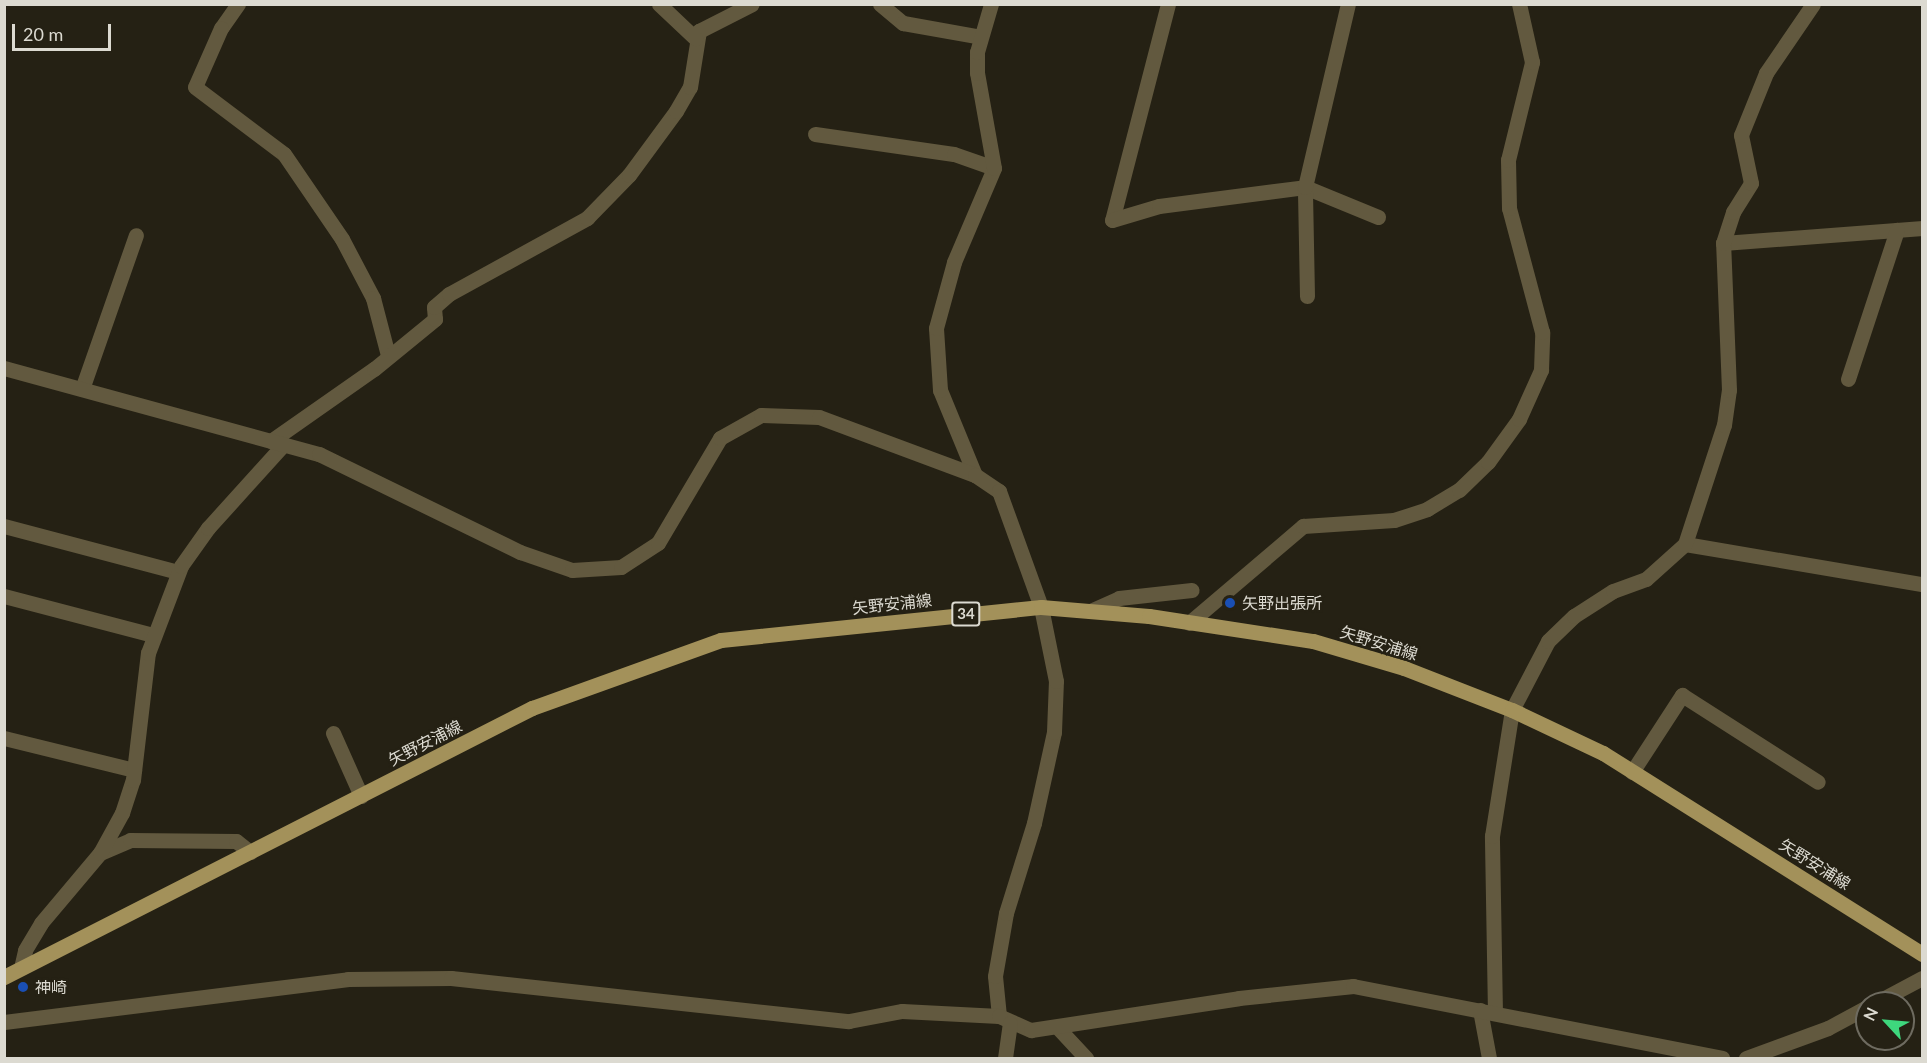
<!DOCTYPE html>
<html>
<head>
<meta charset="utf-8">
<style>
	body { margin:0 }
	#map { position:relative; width:1927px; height:1063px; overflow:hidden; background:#252114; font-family:Lato,"Noto Sans JP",sans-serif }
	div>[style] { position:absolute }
	.service>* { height:15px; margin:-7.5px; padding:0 7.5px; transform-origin:7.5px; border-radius:7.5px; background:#62593f }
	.minor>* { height:15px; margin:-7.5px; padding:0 7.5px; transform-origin:7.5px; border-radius:7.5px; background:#62593f }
	.tertiary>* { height:15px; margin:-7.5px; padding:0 7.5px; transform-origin:7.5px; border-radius:7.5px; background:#62593f }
	.primary>* { height:15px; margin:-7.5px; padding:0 7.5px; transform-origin:7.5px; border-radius:7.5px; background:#a3915a }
	.dots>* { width:16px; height:16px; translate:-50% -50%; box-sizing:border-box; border:3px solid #252114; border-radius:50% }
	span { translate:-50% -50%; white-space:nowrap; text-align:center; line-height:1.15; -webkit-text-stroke:4.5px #252114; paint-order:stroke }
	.shield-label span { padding:2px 4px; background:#252114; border:2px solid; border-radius:4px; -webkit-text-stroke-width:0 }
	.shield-label { font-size:15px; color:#dcdad1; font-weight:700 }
	.poi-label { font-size:16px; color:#dcdad1 }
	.left { translate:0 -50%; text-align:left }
	.street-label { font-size:16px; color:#dcdad1 }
	.frame { position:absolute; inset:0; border:6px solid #dcdad1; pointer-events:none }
	.north { position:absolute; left:1855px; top:991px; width:60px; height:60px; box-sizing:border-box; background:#252114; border:2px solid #6e6b60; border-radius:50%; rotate:296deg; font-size:16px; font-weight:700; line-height:24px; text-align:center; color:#dcdad1 }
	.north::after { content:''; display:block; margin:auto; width:21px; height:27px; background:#3ed77d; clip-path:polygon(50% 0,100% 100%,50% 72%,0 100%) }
	.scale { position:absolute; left:12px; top:24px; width:99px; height:27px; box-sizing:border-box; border:3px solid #dcdad1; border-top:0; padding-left:8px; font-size:18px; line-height:21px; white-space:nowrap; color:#dcdad1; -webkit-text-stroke:4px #252114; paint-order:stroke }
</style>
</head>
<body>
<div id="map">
	<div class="service">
		<i style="left:238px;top:4px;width:29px;rotate:125deg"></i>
		<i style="left:221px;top:28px;width:64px;rotate:113.8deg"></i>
		<i style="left:195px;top:87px;width:111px;rotate:37deg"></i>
		<i style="left:284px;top:154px;width:103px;rotate:55.7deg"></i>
		<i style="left:342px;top:239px;width:67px;rotate:62.3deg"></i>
		<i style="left:373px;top:298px;width:59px;rotate:75.3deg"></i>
		<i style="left:880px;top:4px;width:30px;rotate:40deg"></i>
		<i style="left:903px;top:23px;width:79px;rotate:10.2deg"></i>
		<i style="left:815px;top:134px;width:140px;rotate:8.2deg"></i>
		<i style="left:954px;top:154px;width:42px;rotate:19.3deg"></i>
		<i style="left:1305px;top:187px;width:79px;rotate:22.3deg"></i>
		<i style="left:1723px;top:243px;width:200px;rotate:-4.3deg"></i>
		<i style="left:1848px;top:379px;width:157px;rotate:-71.8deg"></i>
		<i style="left:82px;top:389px;width:163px;rotate:-70.7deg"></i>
		<i style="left:271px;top:441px;width:126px;rotate:-35deg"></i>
		<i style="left:374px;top:369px;width:79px;rotate:-39.3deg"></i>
		<i style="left:435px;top:319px;width:12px;rotate:-95deg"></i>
		<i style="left:434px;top:307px;width:20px;rotate:-41deg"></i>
		<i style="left:449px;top:294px;width:158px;rotate:-28.8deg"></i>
		<i style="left:587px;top:218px;width:60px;rotate:-45.7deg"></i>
		<i style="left:629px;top:175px;width:79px;rotate:-53.7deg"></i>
		<i style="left:676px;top:111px;width:28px;rotate:-60deg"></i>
		<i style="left:690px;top:87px;width:57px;rotate:-80.9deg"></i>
		<i style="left:699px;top:31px;width:59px;rotate:-27deg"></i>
		<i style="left:1685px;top:544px;width:240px;rotate:9.6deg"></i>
		<i style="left:1090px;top:611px;width:32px;rotate:-24deg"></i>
		<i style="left:1119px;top:598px;width:73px;rotate:-6.3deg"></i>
		<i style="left:333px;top:733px;width:69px;rotate:66deg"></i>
		<i style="left:1632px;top:772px;width:92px;rotate:-57deg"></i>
		<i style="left:1682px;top:695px;width:161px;rotate:32.6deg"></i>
		<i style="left:100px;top:853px;width:33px;rotate:-23deg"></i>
		<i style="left:130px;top:840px;width:106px;rotate:0.5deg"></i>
		<i style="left:236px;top:841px;width:18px;rotate:38deg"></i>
		<i style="left:1480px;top:1010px;width:49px;rotate:79.4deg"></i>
		<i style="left:1059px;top:1029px;width:40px;rotate:47deg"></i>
	</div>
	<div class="minor">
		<i style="left:659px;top:4px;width:50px;rotate:43.4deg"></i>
		<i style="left:1168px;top:4px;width:223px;rotate:104.5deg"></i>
		<i style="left:1112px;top:220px;width:49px;rotate:-16.6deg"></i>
		<i style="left:1159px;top:206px;width:147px;rotate:-7.4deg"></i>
		<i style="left:1307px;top:296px;width:109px;rotate:-91.1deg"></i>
		<i style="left:1305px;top:187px;width:188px;rotate:-76.8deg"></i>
		<i style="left:975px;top:475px;width:92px;rotate:-112.4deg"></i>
		<i style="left:940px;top:390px;width:62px;rotate:-93.7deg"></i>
		<i style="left:936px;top:328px;width:68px;rotate:-74.7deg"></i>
		<i style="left:954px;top:262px;width:102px;rotate:-66.9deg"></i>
		<i style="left:994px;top:168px;width:97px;rotate:-100.1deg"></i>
		<i style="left:977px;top:73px;width:21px;rotate:-90deg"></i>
		<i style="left:977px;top:52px;width:50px;rotate:-73.7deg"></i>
		<i style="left:4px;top:526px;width:180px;rotate:14.8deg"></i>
		<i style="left:4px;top:596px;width:154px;rotate:14.7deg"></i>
		<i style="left:1189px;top:623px;width:150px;rotate:-40.4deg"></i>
		<i style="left:1303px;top:526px;width:91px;rotate:-3.8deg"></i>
		<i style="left:1394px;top:520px;width:35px;rotate:-18deg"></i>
		<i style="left:1427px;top:509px;width:37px;rotate:-31deg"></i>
		<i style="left:1459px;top:490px;width:40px;rotate:-44deg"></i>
		<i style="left:1488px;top:462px;width:53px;rotate:-54.2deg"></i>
		<i style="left:1519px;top:419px;width:54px;rotate:-65.8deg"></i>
		<i style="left:1541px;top:370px;width:38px;rotate:-88deg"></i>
		<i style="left:1542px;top:332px;width:128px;rotate:-104.9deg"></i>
		<i style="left:1509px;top:208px;width:48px;rotate:-91.2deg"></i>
		<i style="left:1508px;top:160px;width:101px;rotate:-76.2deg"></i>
		<i style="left:1532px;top:62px;width:59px;rotate:-102.6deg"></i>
		<i style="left:4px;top:738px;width:134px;rotate:13.8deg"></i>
		<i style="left:21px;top:968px;width:18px;rotate:-77deg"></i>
		<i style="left:25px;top:950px;width:31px;rotate:-59deg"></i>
		<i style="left:41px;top:923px;width:92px;rotate:-49.9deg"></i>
		<i style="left:100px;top:853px;width:46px;rotate:-61.2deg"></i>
		<i style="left:122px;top:813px;width:35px;rotate:-72deg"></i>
		<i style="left:133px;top:780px;width:128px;rotate:-83.3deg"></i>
		<i style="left:148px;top:653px;width:93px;rotate:-69.2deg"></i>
		<i style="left:181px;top:566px;width:47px;rotate:-54.6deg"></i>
		<i style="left:208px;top:528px;width:113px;rotate:-47.9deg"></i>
		<i style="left:1875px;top:1003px;width:53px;rotate:-28deg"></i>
		<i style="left:1495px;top:1013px;width:177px;rotate:-91deg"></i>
		<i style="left:1492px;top:836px;width:128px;rotate:-81deg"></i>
		<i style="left:1512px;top:710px;width:78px;rotate:-62.4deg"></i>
		<i style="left:1548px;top:641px;width:36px;rotate:-44deg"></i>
		<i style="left:1574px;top:616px;width:46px;rotate:-32.7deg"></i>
		<i style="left:1613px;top:591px;width:35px;rotate:-20deg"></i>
		<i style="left:1646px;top:579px;width:52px;rotate:-41.9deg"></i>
		<i style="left:1685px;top:544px;width:125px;rotate:-71.9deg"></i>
		<i style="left:1724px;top:425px;width:35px;rotate:-82deg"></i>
		<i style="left:1729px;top:390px;width:147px;rotate:-92.3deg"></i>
		<i style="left:1723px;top:243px;width:33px;rotate:-72deg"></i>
		<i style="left:1733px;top:212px;width:34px;rotate:-58deg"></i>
		<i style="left:1751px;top:183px;width:49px;rotate:-101.8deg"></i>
		<i style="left:1741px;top:135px;width:67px;rotate:-68deg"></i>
		<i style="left:1766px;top:73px;width:83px;rotate:-55.7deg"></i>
		<i style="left:999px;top:1016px;width:40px;rotate:-95.7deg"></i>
		<i style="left:995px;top:976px;width:64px;rotate:-80.1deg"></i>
		<i style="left:1006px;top:913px;width:94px;rotate:-72.7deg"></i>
		<i style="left:1034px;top:823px;width:93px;rotate:-77.6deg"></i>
		<i style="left:1054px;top:732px;width:51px;rotate:-87.8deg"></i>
		<i style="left:1056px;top:681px;width:76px;rotate:-101.5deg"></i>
		<i style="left:4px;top:1022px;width:347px;rotate:-7.1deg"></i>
		<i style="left:348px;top:979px;width:103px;rotate:-0.6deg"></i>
		<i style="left:451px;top:978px;width:400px;rotate:6.2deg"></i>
		<i style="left:849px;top:1021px;width:54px;rotate:-10.7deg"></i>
		<i style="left:902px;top:1011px;width:97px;rotate:3deg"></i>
		<i style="left:999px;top:1016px;width:35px;rotate:24deg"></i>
		<i style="left:1031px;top:1030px;width:210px;rotate:-8.7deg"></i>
		<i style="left:1239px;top:998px;width:115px;rotate:-6deg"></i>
		<i style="left:1353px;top:986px;width:376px;rotate:11deg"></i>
		<i style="left:1005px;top:1058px;width:35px;rotate:-82deg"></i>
		<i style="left:1746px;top:1058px;width:87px;rotate:-20.1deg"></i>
		<i style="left:1828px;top:1028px;width:44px;rotate:-28.3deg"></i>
	</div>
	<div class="tertiary">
		<i style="left:4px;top:368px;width:327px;rotate:15.3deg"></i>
		<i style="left:319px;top:454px;width:224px;rotate:26deg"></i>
		<i style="left:520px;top:552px;width:55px;rotate:19.1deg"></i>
		<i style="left:572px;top:570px;width:49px;rotate:-3.5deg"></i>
		<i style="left:621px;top:567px;width:44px;rotate:-33deg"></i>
		<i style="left:658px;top:543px;width:122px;rotate:-59.4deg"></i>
		<i style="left:720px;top:438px;width:47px;rotate:-29.3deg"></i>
		<i style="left:761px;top:415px;width:58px;rotate:2deg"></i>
		<i style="left:819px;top:417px;width:166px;rotate:20.4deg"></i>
		<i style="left:975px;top:475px;width:29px;rotate:34deg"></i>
		<i style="left:999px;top:491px;width:123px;rotate:70.1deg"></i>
	</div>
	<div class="primary">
		<i style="left:4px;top:977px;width:593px;rotate:-27deg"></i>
		<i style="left:532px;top:708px;width:201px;rotate:-19.8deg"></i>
		<i style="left:721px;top:640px;width:322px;rotate:-5.9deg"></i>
		<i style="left:1041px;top:607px;width:108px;rotate:4.8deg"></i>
		<i style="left:1149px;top:616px;width:166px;rotate:8.7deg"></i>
		<i style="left:1313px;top:641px;width:95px;rotate:16.5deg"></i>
		<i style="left:1404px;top:668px;width:116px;rotate:21.3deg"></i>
		<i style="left:1512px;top:710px;width:101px;rotate:25.3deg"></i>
		<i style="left:1603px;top:753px;width:377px;rotate:32.2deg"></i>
	</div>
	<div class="dots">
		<i style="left:1230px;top:603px;background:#1a4fb4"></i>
		<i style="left:23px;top:987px;background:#1a4fb4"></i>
	</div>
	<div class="shield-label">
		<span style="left:966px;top:614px">34</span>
	</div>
	<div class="poi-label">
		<span class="left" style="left:1242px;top:603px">矢野出張所</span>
		<span class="left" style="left:35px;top:987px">神崎</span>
	</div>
	<div class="street-label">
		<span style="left:892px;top:604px;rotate:-6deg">矢野安浦線</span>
		<span style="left:1379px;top:643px;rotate:17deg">矢野安浦線</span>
		<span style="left:425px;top:743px;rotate:-27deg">矢野安浦線</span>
		<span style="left:1815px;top:864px;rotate:32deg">矢野安浦線</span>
	</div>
	<div class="frame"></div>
	<div class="north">N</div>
	<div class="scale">20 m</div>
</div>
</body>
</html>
